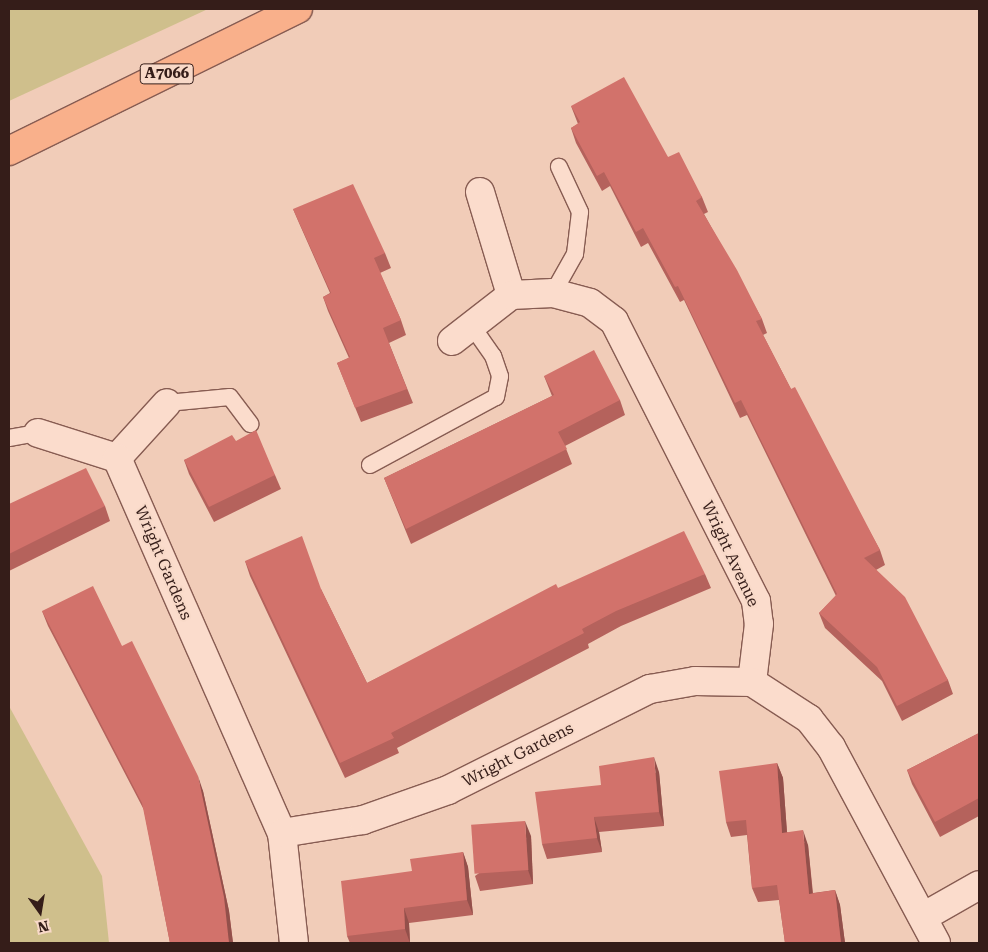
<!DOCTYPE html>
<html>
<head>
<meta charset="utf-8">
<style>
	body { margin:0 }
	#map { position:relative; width:988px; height:952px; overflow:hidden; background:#f1ccb8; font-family:"Roboto Serif",serif }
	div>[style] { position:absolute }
	.green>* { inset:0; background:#cfbf8c }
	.roads { filter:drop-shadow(1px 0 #875c52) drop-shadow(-1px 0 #875c52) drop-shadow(0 1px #875c52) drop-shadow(0 -1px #875c52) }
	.service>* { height:16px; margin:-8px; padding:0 8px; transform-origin:8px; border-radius:8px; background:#fbdccc }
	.minor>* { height:28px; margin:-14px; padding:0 14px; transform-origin:14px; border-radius:14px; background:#fbdccc }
	.primary>* { height:28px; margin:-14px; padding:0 14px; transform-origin:14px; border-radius:14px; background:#f9b08b }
	.wall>* { inset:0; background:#b5625c }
	.shaded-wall>* { inset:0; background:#93504b }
	.building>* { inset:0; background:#d2726b; transform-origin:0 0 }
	span { translate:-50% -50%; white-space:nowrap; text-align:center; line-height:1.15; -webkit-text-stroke:4px #f8d9c8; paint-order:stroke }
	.shield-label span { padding:1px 4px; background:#f8d9c8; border:1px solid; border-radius:4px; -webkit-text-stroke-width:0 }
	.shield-label { font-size:15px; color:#351d19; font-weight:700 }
	.street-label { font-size:16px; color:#351d19 }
	.frame { position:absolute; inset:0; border:10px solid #351d19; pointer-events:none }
	.north { position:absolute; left:15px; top:887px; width:50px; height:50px; -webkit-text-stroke:4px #f8d9c8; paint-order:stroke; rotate:167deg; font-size:14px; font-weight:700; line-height:20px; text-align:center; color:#351d19 }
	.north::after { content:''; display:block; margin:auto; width:18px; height:22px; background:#351d19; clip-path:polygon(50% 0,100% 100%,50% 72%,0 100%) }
</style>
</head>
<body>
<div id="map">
	<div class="green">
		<i style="clip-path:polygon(9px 9px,208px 9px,9px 101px)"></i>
		<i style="clip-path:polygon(9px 706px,102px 876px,109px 943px,9px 943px)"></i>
	</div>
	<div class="roads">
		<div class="service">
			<i style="left:553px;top:293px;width:45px;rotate:-60.6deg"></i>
			<i style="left:575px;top:254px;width:42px;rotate:-83.2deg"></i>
			<i style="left:580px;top:212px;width:50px;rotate:-115deg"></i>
			<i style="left:167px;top:403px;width:63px;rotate:-5.4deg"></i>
			<i style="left:230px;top:397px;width:34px;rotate:53deg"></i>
			<i style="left:9px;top:438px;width:29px;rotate:-10deg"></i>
			<i style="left:370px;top:465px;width:143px;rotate:-28.4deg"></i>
			<i style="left:496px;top:397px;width:21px;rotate:-79deg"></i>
			<i style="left:500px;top:376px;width:21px;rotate:-109deg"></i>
			<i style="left:493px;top:356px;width:38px;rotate:-125deg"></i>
		</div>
		<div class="minor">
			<i style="left:480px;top:192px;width:108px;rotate:73.2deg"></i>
			<i style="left:452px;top:341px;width:75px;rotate:-37.9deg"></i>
			<i style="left:511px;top:295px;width:42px;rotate:-2.7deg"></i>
			<i style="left:553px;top:293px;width:38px;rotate:15deg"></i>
			<i style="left:590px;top:303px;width:30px;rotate:37deg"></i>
			<i style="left:614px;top:321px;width:314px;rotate:63.1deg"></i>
			<i style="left:756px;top:601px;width:23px;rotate:83deg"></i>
			<i style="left:759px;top:624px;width:58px;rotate:96.9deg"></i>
			<i style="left:752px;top:682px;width:68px;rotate:33deg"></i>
			<i style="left:809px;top:719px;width:36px;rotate:52deg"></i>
			<i style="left:831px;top:747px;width:222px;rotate:61.8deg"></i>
			<i style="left:38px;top:433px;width:83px;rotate:17.6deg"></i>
			<i style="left:117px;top:458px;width:74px;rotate:-47.7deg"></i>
			<i style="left:117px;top:458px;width:410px;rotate:66.3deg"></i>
			<i style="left:282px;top:833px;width:111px;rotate:83.8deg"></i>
			<i style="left:282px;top:833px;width:82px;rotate:-9.1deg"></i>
			<i style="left:363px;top:820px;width:90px;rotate:-19.4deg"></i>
			<i style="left:448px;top:790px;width:226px;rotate:-26.6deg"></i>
			<i style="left:650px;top:689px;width:46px;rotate:-10.1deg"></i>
			<i style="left:695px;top:681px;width:57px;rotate:1deg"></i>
			<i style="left:923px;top:917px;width:64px;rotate:-29.7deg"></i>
		</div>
		<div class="primary">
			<i style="left:9px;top:151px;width:322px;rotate:-26.2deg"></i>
		</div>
	</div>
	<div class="wall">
		<i style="clip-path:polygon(571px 106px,668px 157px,702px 197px,708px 212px,704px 214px,762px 319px,767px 333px,763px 335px,791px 389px,880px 550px,885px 565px,876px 570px,948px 680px,953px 694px,902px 721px,882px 681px,825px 628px,819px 613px,836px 596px,747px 415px,740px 418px,684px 300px,680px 302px,648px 243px,641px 247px,610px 186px,602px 191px,576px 143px,571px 128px,578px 124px)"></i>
		<i style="clip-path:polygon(293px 209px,385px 253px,391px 268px,380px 273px,401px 320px,406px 335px,389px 343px,413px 403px,361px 422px,337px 363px,349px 358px,328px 311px,323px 297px,330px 293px,299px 223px)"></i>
		<i style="clip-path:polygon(544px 376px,620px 400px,625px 415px,565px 446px,572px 464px,411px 544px,384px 478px,552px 396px)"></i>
		<i style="clip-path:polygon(236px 441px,275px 475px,281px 489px,214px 522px,189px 474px,184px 460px)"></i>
		<i style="clip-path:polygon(9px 504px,105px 506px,110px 521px,9px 571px)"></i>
		<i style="clip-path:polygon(245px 561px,321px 589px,367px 683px,558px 588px,705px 574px,711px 588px,621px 626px,588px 644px,589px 648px,397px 748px,399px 753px,345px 778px,250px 576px)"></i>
		<i style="clip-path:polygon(42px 611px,122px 646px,203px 791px,229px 911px,233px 943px,170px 943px,144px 810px,48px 626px)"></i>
		<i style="clip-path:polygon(979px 733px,979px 816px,940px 837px,912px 784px,907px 770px)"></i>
		<i style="clip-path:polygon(777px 763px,783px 778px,787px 832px,808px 845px,813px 893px,835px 890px,840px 905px,845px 943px,785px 943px,779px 900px,758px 902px,752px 888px,747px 835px,731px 837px,726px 822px)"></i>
		<i style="clip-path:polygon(659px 772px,664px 826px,599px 832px,602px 852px,547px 859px,542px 844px,601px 785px)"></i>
		<i style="clip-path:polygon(531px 836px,533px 884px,480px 891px,475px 876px)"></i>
		<i style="clip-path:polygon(463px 852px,468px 867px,473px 915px,409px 923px,410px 943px,350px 943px,347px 936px,412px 871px)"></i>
	</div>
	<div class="shaded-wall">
		<i style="clip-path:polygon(654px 757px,659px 772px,664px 826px,659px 812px)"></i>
		<i style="clip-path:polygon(777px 763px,783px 778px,788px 847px,782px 833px)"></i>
		<i style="clip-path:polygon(198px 776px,203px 791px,229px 911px,233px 943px,229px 943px)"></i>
		<i style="clip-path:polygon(594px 817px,599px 832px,602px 852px,597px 838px)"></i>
		<i style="clip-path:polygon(525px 821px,531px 836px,533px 884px,528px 870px)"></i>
		<i style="clip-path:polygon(803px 830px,808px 845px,814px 909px,809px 894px)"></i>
		<i style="clip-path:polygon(463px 852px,468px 867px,473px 915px,467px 900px)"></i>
		<i style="clip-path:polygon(835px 890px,840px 905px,845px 943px,841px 943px)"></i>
		<i style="clip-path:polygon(404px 908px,409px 923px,410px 943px,405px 929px)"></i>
	</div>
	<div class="building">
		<i style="clip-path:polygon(624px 77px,668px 157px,679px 152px,702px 197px,696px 201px,737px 270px,762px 319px,756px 321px,791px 389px,795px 387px,880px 550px,864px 558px,905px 597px,948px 680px,897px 706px,877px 667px,819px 613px,837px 594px,741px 400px,735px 403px,678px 286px,675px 287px,643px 228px,636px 232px,604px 172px,597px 176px,571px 128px,580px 122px,571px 106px)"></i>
		<i style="clip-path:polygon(353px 184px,385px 253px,374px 258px,401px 320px,383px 328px,407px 389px,355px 408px,337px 363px,350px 357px,323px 297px,331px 293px,293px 209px)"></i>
		<i style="clip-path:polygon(594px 350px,620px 400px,558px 432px,567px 449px,406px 529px,384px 478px,554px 395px,544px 376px)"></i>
		<i style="clip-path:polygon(256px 430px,275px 475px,209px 507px,184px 460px,232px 435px,236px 441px)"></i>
		<i style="clip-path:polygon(86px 468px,105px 506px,9px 554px,9px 504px)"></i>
		<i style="clip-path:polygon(684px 531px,705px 574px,616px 611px,582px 629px,584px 633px,391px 733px,394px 738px,340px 763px,245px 561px,302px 536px,321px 589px,367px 683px,556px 584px,558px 588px)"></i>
		<i style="clip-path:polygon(93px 586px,122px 646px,132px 641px,198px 776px,224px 897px,229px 943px,170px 943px,142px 803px,42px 611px)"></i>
		<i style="clip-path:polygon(979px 733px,979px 798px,935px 822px,907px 770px)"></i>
		<i style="clip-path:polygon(654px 757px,659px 812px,594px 817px,597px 838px,542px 844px,535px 792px,601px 785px,599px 766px)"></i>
		<i style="clip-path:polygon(777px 763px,782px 833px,803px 830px,809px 894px,835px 890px,841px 943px,785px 943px,777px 885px,752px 888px,746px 820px,726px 822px,719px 771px)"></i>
		<i style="left:525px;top:821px;width:49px;height:54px;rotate:86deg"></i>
		<i style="clip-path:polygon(463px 852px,467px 900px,404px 908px,405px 929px,347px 936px,341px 881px,412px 871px,410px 859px)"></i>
		<i style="clip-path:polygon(245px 942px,246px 943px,232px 943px)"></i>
	</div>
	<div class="shield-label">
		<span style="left:167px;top:74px">A7066</span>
	</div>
	<div class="street-label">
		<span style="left:730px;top:554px;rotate:65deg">Wright Avenue</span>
		<span style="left:163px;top:563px;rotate:67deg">Wright Gardens</span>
		<span style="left:518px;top:755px;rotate:-27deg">Wright Gardens</span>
	</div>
	<div class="frame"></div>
	<div class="north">N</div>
</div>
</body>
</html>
